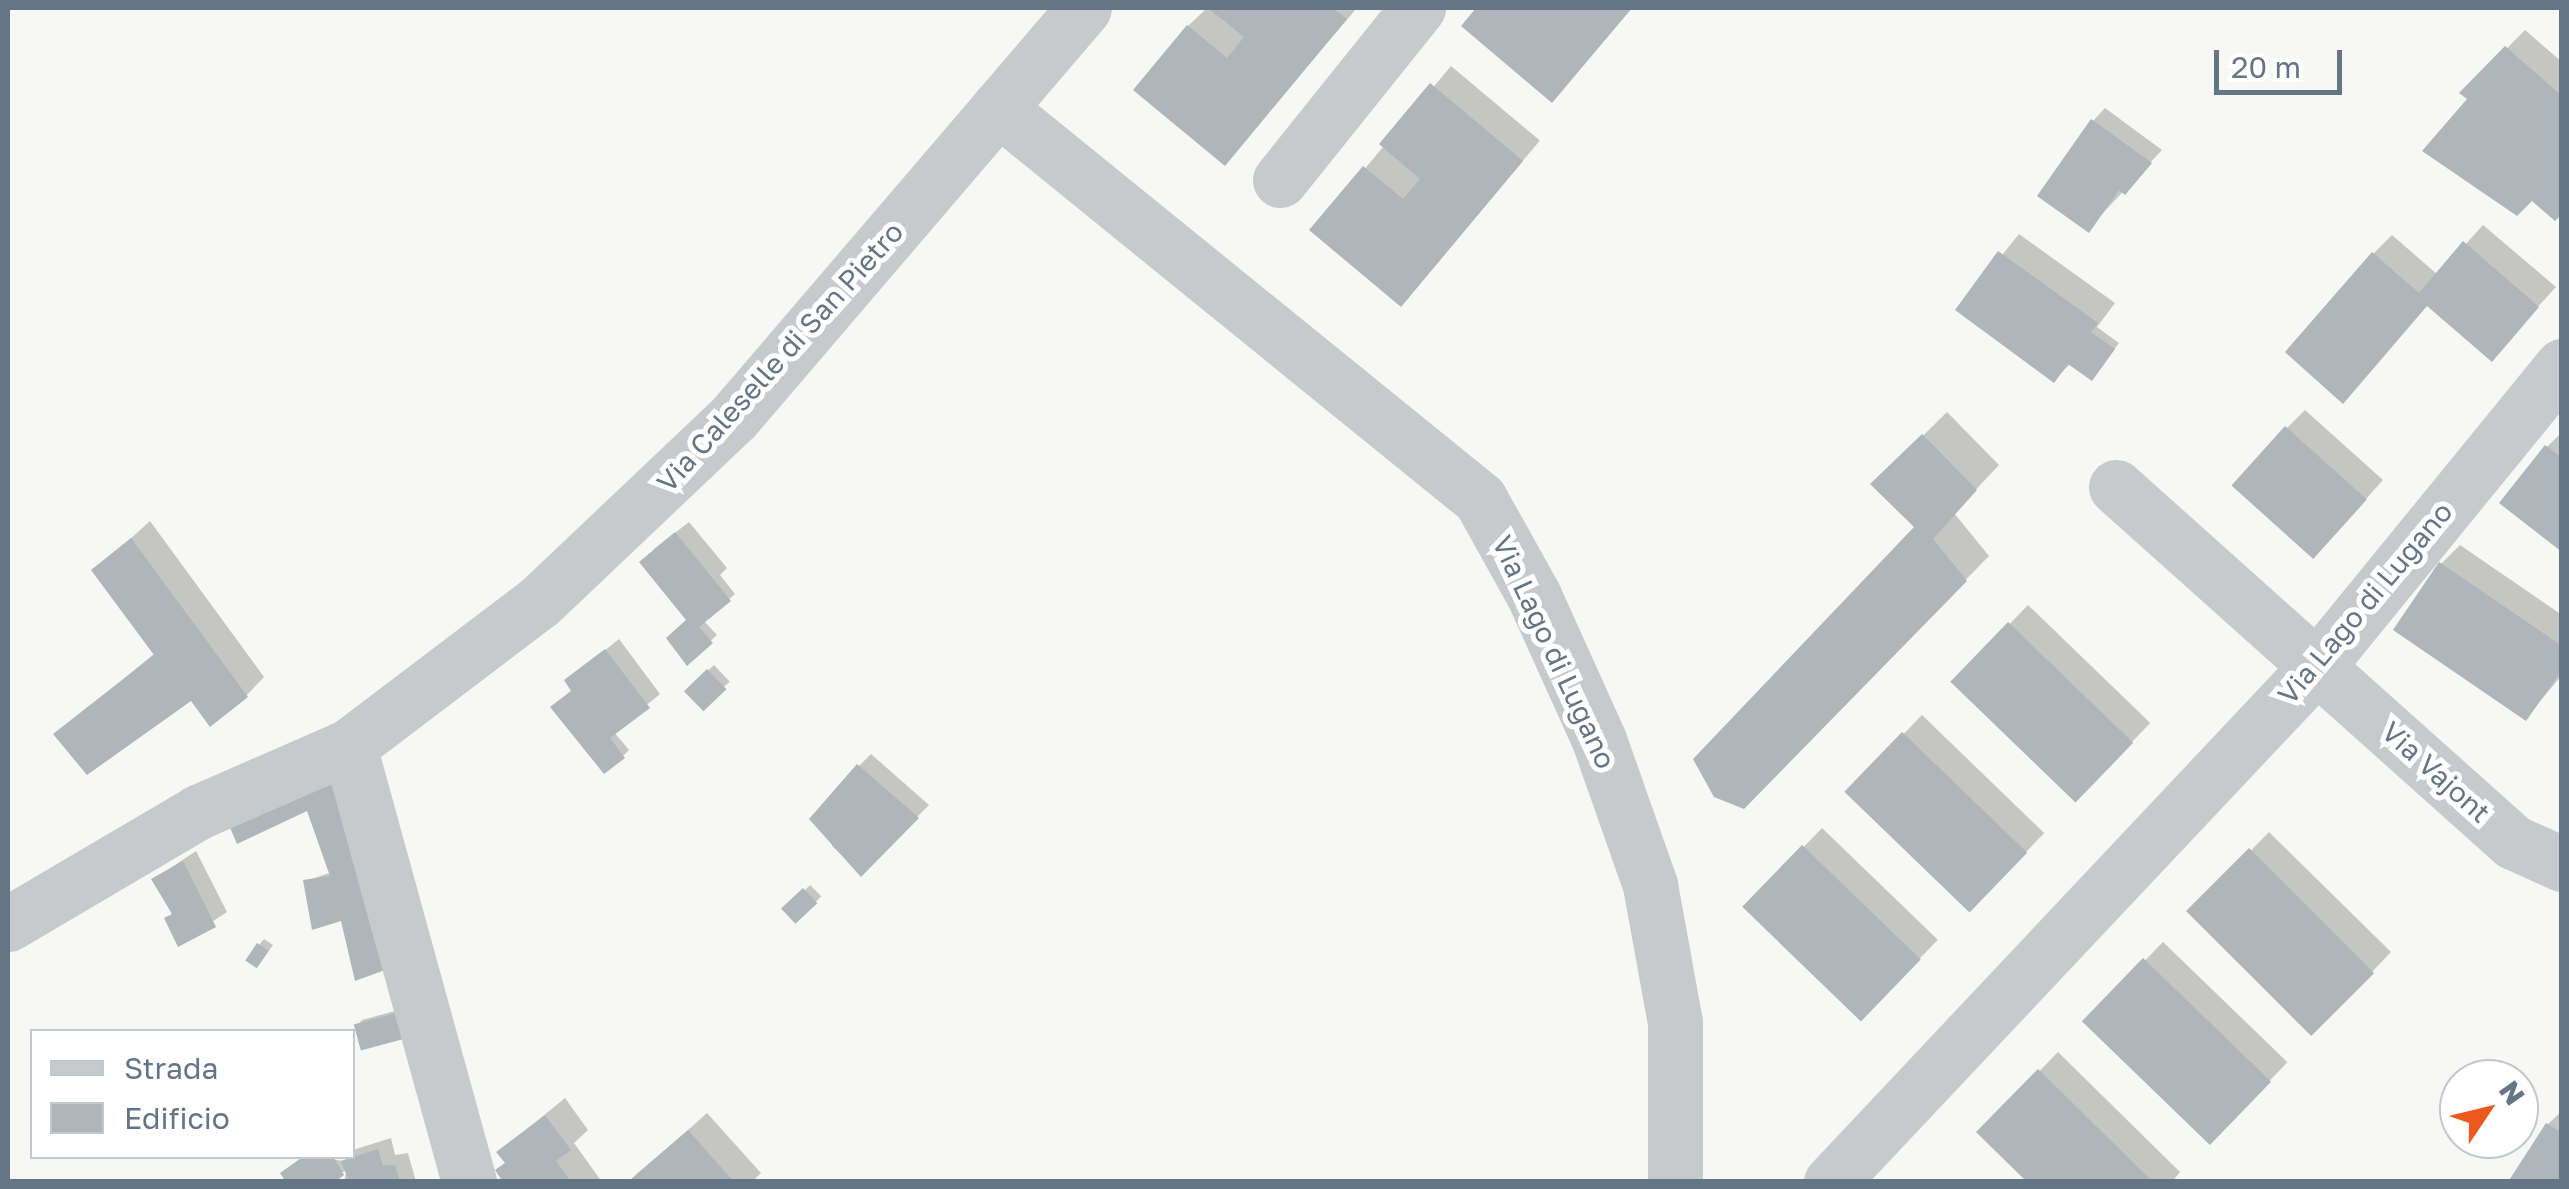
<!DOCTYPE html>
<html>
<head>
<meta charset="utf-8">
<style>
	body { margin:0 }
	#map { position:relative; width:2569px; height:1189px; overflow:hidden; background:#f7f7f3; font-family:"Golos Text",sans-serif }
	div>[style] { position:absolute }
	.shadow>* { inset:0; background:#0003; transform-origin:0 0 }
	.building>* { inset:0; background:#aeb5bb; transform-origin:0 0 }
	.minor>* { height:55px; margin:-27.5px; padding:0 27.5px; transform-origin:27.5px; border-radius:27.5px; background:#c6cacd }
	span { translate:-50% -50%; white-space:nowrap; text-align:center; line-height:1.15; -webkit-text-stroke:10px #fff; paint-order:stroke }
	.street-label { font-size:28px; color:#647586 }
	.frame { position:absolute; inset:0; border:10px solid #647586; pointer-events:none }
	.legend { position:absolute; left:30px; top:1029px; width:325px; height:130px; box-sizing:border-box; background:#fff; border:2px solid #c1c8cf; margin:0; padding:12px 18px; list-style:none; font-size:30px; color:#647586 }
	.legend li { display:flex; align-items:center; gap:20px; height:50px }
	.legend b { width:50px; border:2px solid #c1c8cf }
	.north { position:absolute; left:2439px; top:1059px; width:100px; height:100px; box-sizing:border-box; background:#fff; border:2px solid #c1c8cf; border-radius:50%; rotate:55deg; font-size:28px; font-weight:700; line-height:40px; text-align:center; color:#647586 }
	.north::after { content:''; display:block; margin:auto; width:35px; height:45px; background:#ed581c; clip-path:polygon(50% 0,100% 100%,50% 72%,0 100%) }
	.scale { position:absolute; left:2214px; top:50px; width:128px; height:45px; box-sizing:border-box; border:5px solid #647586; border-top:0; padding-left:12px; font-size:30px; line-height:35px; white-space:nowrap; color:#647586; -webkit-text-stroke:8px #fff; paint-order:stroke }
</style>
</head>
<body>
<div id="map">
	<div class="shadow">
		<i style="clip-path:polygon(1207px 8px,1357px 8px,1224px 163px,1188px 26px)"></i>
		<i style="clip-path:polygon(1479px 8px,1632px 8px,1552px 100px,1464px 26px)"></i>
		<i style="clip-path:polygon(2525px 30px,2562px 62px,2562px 211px,2463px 93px)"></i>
		<i style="left:1451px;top:66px;width:116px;height:215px;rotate:40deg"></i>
		<i style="clip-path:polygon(2105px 108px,2162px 150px,2088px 229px,2093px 121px)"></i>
		<i style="clip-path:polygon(2483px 225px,2556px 287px,2491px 358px,2373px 254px,2392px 235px,2438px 275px)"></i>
		<i style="clip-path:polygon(2019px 234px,2115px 303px,2097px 327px,2119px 343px,2097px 372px,2071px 363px,2054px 380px,1958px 310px)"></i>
		<i style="clip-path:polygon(2305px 410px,2383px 480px,2331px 538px,2287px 428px)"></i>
		<i style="clip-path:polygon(1947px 412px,1999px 465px,1954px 513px,1989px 556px,1744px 806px,1917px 527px,1874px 484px)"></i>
		<i style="clip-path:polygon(2562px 432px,2562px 549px,2547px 447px)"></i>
		<i style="clip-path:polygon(150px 521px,264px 677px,246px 696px,192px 697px,56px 735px,155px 653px,95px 571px)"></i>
		<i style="clip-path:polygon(689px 522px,727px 568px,720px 575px,735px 594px,704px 621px,717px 635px,688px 662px,689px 620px,654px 549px)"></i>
		<i style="clip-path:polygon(2460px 545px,2562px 615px,2562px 675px,2526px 718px,2441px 564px)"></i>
		<i style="left:2028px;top:605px;width:170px;height:106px;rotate:44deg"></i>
		<i style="clip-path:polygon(619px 639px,660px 694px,614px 732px,629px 750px,623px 756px,553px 707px,573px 689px,567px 681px)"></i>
		<i style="left:714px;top:665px;width:23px;height:37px;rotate:47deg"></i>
		<i style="left:1922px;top:715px;width:170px;height:106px;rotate:44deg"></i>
		<i style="clip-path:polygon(871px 754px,929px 805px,861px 873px,832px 846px,859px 766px)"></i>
		<i style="left:1822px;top:828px;width:161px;height:110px;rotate:44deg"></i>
		<i style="clip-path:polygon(2269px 832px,2391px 952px,2334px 1012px,2191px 912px)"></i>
		<i style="clip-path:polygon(196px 851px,227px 912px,179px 943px,167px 919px,174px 912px,154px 879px)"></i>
		<i style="clip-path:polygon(332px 872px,343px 918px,306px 881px)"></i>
		<i style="left:810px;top:885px;width:16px;height:35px;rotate:45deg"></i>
		<i style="clip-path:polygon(264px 939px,273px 945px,263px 959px,259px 945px)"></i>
		<i style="left:2163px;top:942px;width:173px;height:111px;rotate:44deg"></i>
		<i style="clip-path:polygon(409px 1007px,362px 1046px,357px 1026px,362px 1020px)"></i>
		<i style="clip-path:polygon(2058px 1052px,2180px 1172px,2172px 1182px,2031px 1182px,1980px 1132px)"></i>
		<i style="clip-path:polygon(565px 1098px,588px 1130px,574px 1143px,602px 1182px,506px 1182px,507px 1162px,499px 1152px)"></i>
		<i style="clip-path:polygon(2562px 1111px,2562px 1182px,2548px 1124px)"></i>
		<i style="clip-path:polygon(707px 1113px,761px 1173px,752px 1182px,630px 1182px)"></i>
		<i style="clip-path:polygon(391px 1138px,395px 1155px,408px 1153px,416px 1182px,344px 1182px,347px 1169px,342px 1173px,305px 1156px,344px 1161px,356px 1149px)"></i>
	</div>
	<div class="building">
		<i style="clip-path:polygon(1208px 8px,1333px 8px,1347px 19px,1225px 166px,1133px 90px,1187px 25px,1227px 58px,1244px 37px)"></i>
		<i style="clip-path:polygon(1476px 8px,1632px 8px,1552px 103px,1461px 26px)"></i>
		<i style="clip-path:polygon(2505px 46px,2562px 96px,2562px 214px,2555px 221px,2532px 201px,2517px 216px,2422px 151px,2467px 99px,2459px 93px)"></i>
		<i style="clip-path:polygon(1430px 83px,1523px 161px,1401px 307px,1309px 230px,1363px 166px,1403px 199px,1420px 179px,1379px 144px)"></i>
		<i style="clip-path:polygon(2091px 119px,2152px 163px,2125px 195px,2119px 190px,2089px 233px,2037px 196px)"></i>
		<i style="clip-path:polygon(2463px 241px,2539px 307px,2492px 362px,2427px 306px,2343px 404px,2285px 352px,2372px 252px,2419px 293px)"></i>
		<i style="clip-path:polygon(1998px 251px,2098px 323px,2091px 332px,2115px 349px,2092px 381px,2068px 364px,2054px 383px,1955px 310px)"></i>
		<i style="left:2285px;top:426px;width:110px;height:80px;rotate:42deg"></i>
		<i style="clip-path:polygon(1922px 434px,1977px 490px,1933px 539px,1967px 581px,1744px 809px,1714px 797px,1693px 759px,1914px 527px,1870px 484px)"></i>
		<i style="clip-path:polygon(2545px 445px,2562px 458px,2562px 552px,2499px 503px)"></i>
		<i style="clip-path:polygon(675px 532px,731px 601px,699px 627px,713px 643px,687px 666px,666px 638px,686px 620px,639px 562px)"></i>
		<i style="clip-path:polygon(131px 538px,248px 697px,210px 727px,191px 701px,87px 775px,53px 734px,154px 655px,91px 570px)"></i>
		<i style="clip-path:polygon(2439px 562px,2562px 646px,2562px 670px,2526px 721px,2393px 630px)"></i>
		<i style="left:2008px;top:622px;width:174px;height:83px;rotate:44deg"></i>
		<i style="clip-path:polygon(605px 649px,650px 708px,610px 738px,625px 758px,604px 774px,550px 707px,571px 691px,564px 680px)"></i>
		<i style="left:707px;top:669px;width:28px;height:32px;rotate:46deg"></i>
		<i style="left:1902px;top:732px;width:174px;height:83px;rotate:44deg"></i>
		<i style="clip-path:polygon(335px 761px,396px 966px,355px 981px,341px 921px,312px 930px,303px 880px,330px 876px,307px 811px,237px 844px,224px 813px)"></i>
		<i style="clip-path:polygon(857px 764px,919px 818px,861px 877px,809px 819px)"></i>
		<i style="left:1802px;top:845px;width:165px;height:86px;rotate:44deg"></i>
		<i style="left:2249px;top:848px;width:177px;height:89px;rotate:45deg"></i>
		<i style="clip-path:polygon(183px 861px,216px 927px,178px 947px,164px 918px,172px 914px,151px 879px)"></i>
		<i style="left:803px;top:888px;width:21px;height:30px;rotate:47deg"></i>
		<i style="left:257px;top:943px;width:14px;height:21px;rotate:34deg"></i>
		<i style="left:2143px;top:958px;width:178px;height:88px;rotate:44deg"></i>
		<i style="left:404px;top:1011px;width:27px;height:52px;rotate:75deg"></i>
		<i style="clip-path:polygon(2038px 1069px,2153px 1182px,2027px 1182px,1976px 1132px)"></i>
		<i style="clip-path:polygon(545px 1115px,571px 1150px,556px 1161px,571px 1182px,503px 1182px,495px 1170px,505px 1163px,496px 1152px)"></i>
		<i style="clip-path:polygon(2546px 1123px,2562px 1133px,2562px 1182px,2508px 1182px)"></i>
		<i style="clip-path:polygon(688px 1130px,734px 1182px,628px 1182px,639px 1172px)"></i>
		<i style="clip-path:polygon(378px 1149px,383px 1166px,395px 1165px,400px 1182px,349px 1182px,341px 1161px)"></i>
		<i style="clip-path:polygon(304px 1156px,333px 1156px,344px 1175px,335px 1182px,286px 1182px,280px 1173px)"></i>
	</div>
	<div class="minor">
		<i style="left:998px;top:108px;width:621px;rotate:39.05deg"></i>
		<i style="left:1480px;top:499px;width:111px;rotate:60.9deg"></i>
		<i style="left:1534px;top:596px;width:158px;rotate:65.7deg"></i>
		<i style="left:1599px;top:740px;width:154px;rotate:70.6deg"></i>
		<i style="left:1650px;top:885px;width:139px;rotate:79.7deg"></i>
		<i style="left:1675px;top:1022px;width:160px;rotate:90deg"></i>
		<i style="left:1280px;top:180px;width:221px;rotate:-51.3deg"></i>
		<i style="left:2116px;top:487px;width:533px;rotate:41.8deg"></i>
		<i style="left:2513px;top:842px;width:54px;rotate:24.2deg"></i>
		<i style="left:349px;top:746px;width:452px;rotate:74.6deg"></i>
		<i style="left:8px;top:924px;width:221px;rotate:-30.5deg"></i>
		<i style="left:198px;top:812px;width:165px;rotate:-23.6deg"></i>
		<i style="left:349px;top:746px;width:238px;rotate:-37.2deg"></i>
		<i style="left:539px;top:602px;width:269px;rotate:-43.5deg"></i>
		<i style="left:734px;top:417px;width:538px;rotate:-49.44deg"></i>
		<i style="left:1831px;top:1182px;width:710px;rotate:-46.71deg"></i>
		<i style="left:2318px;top:665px;width:386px;rotate:-50.8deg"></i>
	</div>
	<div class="street-label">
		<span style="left:780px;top:357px;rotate:-48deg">Via Caleselle di San Pietro</span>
		<span style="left:2365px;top:603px;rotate:-50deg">Via Lago di Lugano</span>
		<span style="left:1554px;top:652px;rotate:65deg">Via Lago di Lugano</span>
		<span style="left:2436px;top:772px;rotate:42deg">Via Vajont</span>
	</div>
	<div class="frame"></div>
	<ul class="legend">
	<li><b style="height:12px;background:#c6cacd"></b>Strada</li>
	<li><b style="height:28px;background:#aeb5bb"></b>Edificio</li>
	</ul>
	<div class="north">N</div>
	<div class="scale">20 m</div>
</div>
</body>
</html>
